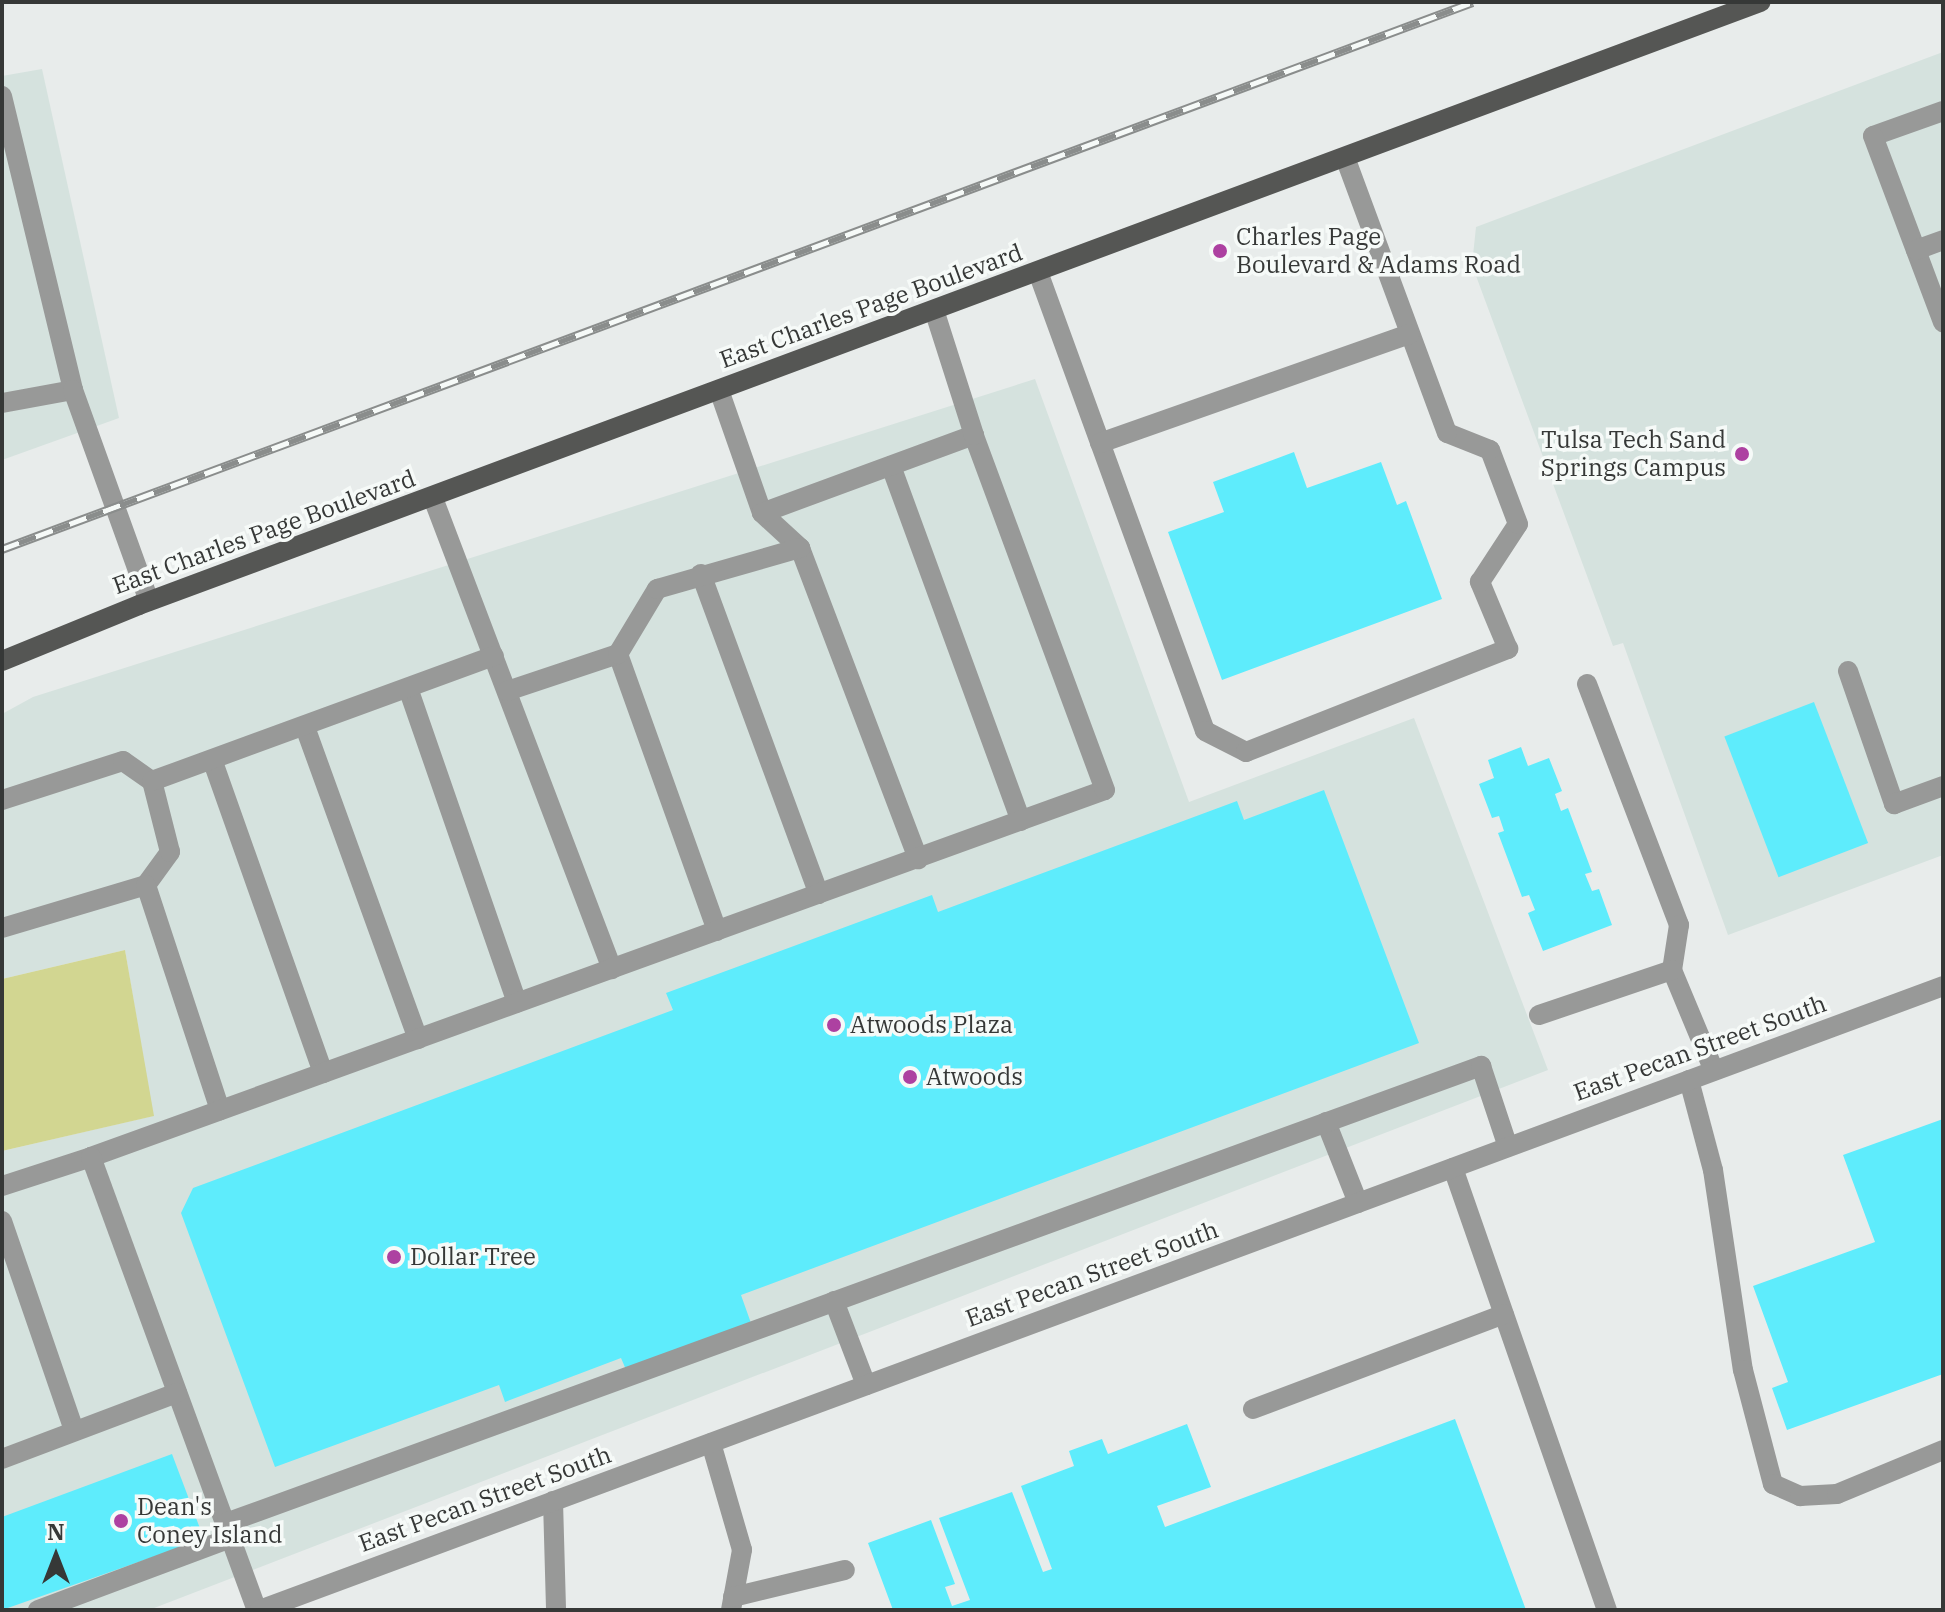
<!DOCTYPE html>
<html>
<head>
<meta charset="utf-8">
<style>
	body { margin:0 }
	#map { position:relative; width:1945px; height:1612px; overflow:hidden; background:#e8eceb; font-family:"IBM Plex Serif",serif }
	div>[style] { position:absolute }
	.built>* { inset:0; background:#d5e2de }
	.green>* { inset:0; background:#d2d691 }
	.building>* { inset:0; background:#5eecfc; transform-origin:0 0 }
	.minor>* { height:20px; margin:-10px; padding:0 10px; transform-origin:10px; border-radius:10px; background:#989998 }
	.major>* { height:20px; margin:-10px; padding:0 10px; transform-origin:10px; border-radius:10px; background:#555654 }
	.rail>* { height:9px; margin-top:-4.5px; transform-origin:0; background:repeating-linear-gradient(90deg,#f6faf8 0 18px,#8a8d8c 0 36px); box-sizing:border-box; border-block:2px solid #8a8d8c }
	.dots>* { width:22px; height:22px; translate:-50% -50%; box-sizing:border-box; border:4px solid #f6faf8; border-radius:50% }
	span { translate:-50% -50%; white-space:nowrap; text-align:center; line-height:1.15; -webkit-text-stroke:7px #f6faf8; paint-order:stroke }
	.poi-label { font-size:24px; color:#363837 }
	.left { translate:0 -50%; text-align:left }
	.right { translate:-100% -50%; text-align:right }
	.street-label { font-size:24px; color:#363837 }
	.frame { position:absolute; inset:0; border:4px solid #363837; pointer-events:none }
	.north { position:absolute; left:16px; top:1516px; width:80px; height:80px; -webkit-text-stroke:6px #f6faf8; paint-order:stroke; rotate:0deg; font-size:22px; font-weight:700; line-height:32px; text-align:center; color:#363837 }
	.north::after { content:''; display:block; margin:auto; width:28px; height:36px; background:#363837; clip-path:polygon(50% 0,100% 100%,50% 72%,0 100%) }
</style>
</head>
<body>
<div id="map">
	<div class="built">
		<i style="clip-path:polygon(1943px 52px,1943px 855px,1728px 935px,1623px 643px,1613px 646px,1472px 265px,1476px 227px)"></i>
		<i style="clip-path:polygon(42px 69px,119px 418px,2px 460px,2px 76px)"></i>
		<i style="clip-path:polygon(1035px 379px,1189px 802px,1414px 718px,1548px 1070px,149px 1610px,2px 1610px,2px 1151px,153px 1116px,125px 950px,2px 979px,2px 714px,33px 697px)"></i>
	</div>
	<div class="green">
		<i style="clip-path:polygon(125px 950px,154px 1116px,2px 1151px,2px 979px)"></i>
	</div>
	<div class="building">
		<i style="clip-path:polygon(1294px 452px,1307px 488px,1381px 462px,1397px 505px,1406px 501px,1442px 599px,1222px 680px,1168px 532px,1224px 512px,1213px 482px)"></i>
		<i style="left:1814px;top:702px;width:151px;height:96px;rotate:69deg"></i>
		<i style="clip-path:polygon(1521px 747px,1528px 766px,1549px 758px,1562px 791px,1555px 794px,1561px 811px,1568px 808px,1592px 872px,1585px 874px,1592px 891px,1599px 889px,1612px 925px,1543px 951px,1528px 913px,1535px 910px,1529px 895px,1522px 897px,1498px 833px,1504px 831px,1499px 816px,1492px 818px,1479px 784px,1494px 778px,1488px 760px)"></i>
		<i style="clip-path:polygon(1324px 790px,1419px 1043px,741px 1295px,752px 1326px,627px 1372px,621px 1358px,505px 1402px,499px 1385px,275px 1467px,181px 1213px,193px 1188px,673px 1010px,666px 993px,932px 895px,938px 912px,1237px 801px,1244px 820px)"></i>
		<i style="clip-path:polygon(1943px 1119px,1943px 1374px,1787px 1430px,1772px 1388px,1788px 1382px,1753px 1286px,1875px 1242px,1843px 1155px)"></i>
		<i style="clip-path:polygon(1455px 1419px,1526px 1610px,893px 1610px,868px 1543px,931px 1520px,955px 1584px,945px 1587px,952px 1606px,970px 1600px,939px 1518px,1012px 1492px,1043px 1572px,1052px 1569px,1021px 1486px,1074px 1466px,1069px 1451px,1102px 1439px,1108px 1454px,1187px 1424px,1211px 1487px,1157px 1506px,1165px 1527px)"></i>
		<i style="clip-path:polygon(172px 1454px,204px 1539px,2px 1610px,2px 1517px)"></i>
	</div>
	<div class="minor">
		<i style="left:2px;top:96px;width:302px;rotate:76.4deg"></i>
		<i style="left:73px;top:390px;width:72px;rotate:169.6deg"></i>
		<i style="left:1943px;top:111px;width:74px;rotate:160.3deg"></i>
		<i style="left:1873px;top:136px;width:199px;rotate:69.4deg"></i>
		<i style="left:1916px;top:250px;width:29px;rotate:-20deg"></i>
		<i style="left:1038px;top:272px;width:488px;rotate:70deg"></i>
		<i style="left:1205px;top:731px;width:46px;rotate:27.1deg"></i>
		<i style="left:1246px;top:752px;width:282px;rotate:-21.5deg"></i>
		<i style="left:1508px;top:649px;width:73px;rotate:-112.7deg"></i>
		<i style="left:1480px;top:582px;width:69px;rotate:-56.8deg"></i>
		<i style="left:1518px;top:524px;width:79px;rotate:-110.7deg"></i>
		<i style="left:1490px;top:450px;width:46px;rotate:-158.4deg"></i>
		<i style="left:1447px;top:433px;width:294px;rotate:-110.3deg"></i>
		<i style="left:73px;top:390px;width:224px;rotate:70.2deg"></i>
		<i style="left:719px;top:390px;width:130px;rotate:70.7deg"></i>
		<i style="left:762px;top:513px;width:52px;rotate:42.6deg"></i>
		<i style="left:800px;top:548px;width:333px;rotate:69.2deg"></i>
		<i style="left:1100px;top:443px;width:328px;rotate:-19.4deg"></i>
		<i style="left:891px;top:466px;width:378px;rotate:69.9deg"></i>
		<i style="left:433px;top:498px;width:504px;rotate:69.19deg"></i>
		<i style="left:762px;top:513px;width:226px;rotate:-20.2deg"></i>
		<i style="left:701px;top:574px;width:341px;rotate:69.8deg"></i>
		<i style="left:618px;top:654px;width:294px;rotate:70.3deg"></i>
		<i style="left:1848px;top:671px;width:141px;rotate:70.9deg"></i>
		<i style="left:1894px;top:804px;width:52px;rotate:-20.2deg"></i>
		<i style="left:1587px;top:684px;width:258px;rotate:69.1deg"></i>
		<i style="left:1679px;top:925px;width:46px;rotate:98.8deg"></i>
		<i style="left:1672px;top:970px;width:109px;rotate:67.4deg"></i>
		<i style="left:408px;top:688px;width:333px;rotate:70.9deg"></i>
		<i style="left:507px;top:691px;width:117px;rotate:-18.4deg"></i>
		<i style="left:618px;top:654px;width:76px;rotate:-59deg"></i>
		<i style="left:657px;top:589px;width:149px;rotate:-16deg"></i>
		<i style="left:305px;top:727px;width:332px;rotate:70.1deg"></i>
		<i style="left:213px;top:762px;width:330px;rotate:70.5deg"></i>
		<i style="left:2px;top:800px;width:127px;rotate:-17.9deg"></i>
		<i style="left:123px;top:761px;width:35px;rotate:35deg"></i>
		<i style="left:146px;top:885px;width:41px;rotate:-54deg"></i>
		<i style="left:170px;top:852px;width:73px;rotate:-104.2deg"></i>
		<i style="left:152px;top:781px;width:364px;rotate:-20.1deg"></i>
		<i style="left:2px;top:928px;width:150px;rotate:-16.6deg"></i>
		<i style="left:146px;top:885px;width:237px;rotate:71.8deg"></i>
		<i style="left:1539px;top:1015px;width:140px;rotate:-18.7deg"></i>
		<i style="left:1689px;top:1080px;width:93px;rotate:75.1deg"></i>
		<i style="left:1713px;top:1170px;width:202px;rotate:81.5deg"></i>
		<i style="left:1743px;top:1370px;width:118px;rotate:75.3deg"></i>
		<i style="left:1773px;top:1484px;width:30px;rotate:24deg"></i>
		<i style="left:1800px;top:1496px;width:37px;rotate:-3deg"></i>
		<i style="left:1837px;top:1494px;width:115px;rotate:-22.5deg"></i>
		<i style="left:1326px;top:1122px;width:87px;rotate:68.4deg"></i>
		<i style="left:91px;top:1157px;width:1078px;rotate:-19.9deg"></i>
		<i style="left:1105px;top:790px;width:378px;rotate:-110.3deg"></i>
		<i style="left:974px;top:435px;width:131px;rotate:-107.7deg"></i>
		<i style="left:1453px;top:1168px;width:468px;rotate:70.8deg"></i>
		<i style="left:2px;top:1186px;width:94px;rotate:-18deg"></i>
		<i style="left:91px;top:1157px;width:482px;rotate:69.9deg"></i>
		<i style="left:2px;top:1221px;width:221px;rotate:71deg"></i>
		<i style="left:834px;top:1301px;width:90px;rotate:69.1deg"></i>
		<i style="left:1253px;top:1409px;width:268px;rotate:-20.7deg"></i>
		<i style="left:711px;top:1443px;width:111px;rotate:73.8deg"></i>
		<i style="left:742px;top:1550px;width:61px;rotate:100.4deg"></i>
		<i style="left:2px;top:1459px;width:187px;rotate:-20.7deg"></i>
		<i style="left:553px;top:1501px;width:109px;rotate:88.4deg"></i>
		<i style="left:226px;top:1523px;width:1336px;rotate:-20.01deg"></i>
		<i style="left:1481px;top:1066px;width:85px;rotate:71.6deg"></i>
		<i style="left:733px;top:1597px;width:115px;rotate:-13.6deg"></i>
		<i style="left:38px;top:1610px;width:206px;rotate:-20.5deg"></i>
		<i style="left:260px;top:1610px;width:1795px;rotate:-20.34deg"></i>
	</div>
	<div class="major">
		<i style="left:2px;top:661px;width:148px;rotate:-22.2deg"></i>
		<i style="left:139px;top:605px;width:1730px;rotate:-20.4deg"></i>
	</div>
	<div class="rail">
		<i style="left:2px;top:549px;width:1569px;rotate:-20.4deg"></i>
	</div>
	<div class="dots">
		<i style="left:1220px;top:251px;background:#ad41a1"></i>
		<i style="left:1742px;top:454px;background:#ad41a1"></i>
		<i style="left:834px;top:1025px;background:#ad41a1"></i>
		<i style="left:910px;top:1077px;background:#ad41a1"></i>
		<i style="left:394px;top:1257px;background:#ad41a1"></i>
		<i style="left:121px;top:1521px;background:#ad41a1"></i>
	</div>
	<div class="poi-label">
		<span class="left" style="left:1236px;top:251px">Charles Page<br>Boulevard &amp; Adams Road</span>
		<span class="right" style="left:1726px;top:454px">Tulsa Tech Sand<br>Springs Campus</span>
		<span class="left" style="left:850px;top:1025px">Atwoods Plaza</span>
		<span class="left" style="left:926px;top:1077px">Atwoods</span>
		<span class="left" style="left:410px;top:1257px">Dollar Tree</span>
		<span class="left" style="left:137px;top:1521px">Dean's<br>Coney Island</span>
	</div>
	<div class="street-label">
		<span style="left:871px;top:306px;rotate:-20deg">East Charles Page Boulevard</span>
		<span style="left:264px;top:532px;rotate:-20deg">East Charles Page Boulevard</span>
		<span style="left:1700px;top:1048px;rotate:-20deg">East Pecan Street South</span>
		<span style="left:1092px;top:1274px;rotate:-20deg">East Pecan Street South</span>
		<span style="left:485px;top:1499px;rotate:-20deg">East Pecan Street South</span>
	</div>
	<div class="frame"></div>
	<div class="north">N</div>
</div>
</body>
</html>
